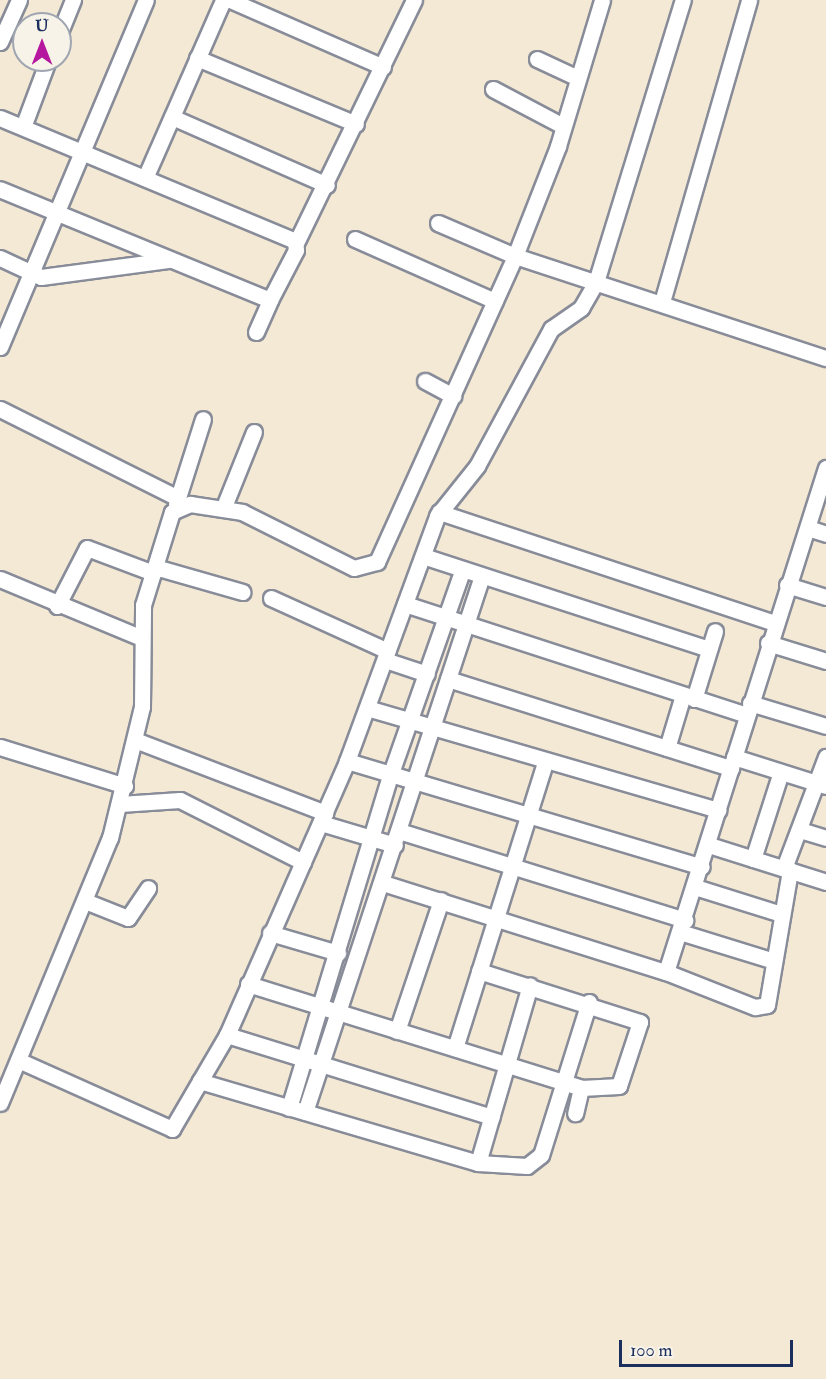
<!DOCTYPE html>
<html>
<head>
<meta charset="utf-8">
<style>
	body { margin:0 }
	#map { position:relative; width:826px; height:1379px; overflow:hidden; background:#f4e9d4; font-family:"IM FELL Double Pica",serif }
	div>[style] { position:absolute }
	.roads { filter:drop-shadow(2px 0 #888c99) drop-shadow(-2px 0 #888c99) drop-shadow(0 2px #888c99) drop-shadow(0 -2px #888c99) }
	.minor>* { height:15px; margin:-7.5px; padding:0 7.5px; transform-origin:7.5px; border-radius:7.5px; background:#fff }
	span { translate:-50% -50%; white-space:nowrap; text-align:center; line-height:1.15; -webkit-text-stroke:6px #f7f3e8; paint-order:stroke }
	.north { position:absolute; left:12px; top:12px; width:60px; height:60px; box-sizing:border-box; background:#f7f3e8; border:2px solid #9fa5b1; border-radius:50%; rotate:0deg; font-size:16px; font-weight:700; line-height:24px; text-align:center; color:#1b2f5e }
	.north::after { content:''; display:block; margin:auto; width:21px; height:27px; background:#b5179e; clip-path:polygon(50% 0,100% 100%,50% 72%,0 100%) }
	.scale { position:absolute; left:619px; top:1340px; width:174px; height:27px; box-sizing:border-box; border:3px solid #1b2f5e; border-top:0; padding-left:8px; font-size:18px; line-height:21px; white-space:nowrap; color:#1b2f5e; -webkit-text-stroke:4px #f7f3e8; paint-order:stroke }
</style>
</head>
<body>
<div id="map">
	<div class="roads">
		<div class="minor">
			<i style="left:230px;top:0;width:167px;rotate:23.6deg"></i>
			<i style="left:60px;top:32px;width:35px;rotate:-68deg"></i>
			<i style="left:0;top:42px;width:46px;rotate:-65.7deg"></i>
			<i style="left:197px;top:58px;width:172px;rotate:22.5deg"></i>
			<i style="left:537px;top:59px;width:45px;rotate:24.9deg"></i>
			<i style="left:493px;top:89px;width:79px;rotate:27.9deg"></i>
			<i style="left:172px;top:117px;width:169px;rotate:23.7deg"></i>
			<i style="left:0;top:118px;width:320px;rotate:22.6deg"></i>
			<i style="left:295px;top:241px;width:9px;rotate:84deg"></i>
			<i style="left:296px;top:250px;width:56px;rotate:117.5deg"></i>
			<i style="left:270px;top:300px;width:292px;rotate:-157.7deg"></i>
			<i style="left:23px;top:127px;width:72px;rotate:-69.5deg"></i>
			<i style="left:145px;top:178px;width:194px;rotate:-66.3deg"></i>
			<i style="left:438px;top:223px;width:84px;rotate:23.2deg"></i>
			<i style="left:515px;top:256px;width:327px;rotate:18.2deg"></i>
			<i style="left:355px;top:239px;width:153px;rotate:23.9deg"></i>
			<i style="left:296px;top:243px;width:270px;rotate:-64.1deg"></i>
			<i style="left:0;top:258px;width:45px;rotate:24.9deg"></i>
			<i style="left:41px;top:277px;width:128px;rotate:-7.6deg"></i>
			<i style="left:662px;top:302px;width:314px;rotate:-73.9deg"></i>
			<i style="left:256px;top:332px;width:35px;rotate:-66deg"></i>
			<i style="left:0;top:347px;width:376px;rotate:-67.2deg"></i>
			<i style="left:425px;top:381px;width:32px;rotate:28deg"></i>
			<i style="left:0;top:409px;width:195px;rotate:26.6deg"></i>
			<i style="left:176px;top:504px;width:89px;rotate:-72.4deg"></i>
			<i style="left:223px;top:509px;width:83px;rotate:-68.1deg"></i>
			<i style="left:439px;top:512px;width:354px;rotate:18.3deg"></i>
			<i style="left:808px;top:528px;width:19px;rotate:18deg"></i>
			<i style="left:423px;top:556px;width:301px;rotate:18deg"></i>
			<i style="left:155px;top:567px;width:91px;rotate:16deg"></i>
			<i style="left:0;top:579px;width:151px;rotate:22.6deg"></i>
			<i style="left:787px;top:585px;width:41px;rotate:17.1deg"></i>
			<i style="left:271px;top:598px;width:128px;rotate:24.4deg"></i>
			<i style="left:405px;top:604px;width:359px;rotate:18deg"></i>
			<i style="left:57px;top:606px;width:65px;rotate:-62.7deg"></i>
			<i style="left:87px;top:548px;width:71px;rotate:20.7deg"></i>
			<i style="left:768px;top:643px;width:61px;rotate:17.2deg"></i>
			<i style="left:385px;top:660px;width:44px;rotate:18.4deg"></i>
			<i style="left:448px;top:679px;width:297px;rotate:17.5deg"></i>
			<i style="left:694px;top:699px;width:71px;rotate:-72.8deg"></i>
			<i style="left:750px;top:703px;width:79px;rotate:16.8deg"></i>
			<i style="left:367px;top:708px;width:366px;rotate:16.2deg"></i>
			<i style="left:135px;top:740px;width:204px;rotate:21deg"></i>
			<i style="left:0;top:747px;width:131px;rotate:17.3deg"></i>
			<i style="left:667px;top:748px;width:55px;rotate:-73.2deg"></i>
			<i style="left:734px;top:757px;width:96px;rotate:17.5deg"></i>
			<i style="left:347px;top:761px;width:370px;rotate:16.6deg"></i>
			<i style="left:120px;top:804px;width:60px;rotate:-3.8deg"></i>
			<i style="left:180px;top:800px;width:138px;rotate:26.8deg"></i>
			<i style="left:321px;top:823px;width:77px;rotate:16.6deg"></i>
			<i style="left:800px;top:830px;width:27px;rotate:17deg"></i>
			<i style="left:399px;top:831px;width:300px;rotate:17.3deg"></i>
			<i style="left:709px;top:845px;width:123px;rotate:17.5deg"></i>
			<i style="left:753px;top:859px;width:91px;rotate:-72.2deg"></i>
			<i style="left:784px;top:868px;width:119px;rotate:-69.3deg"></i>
			<i style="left:383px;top:883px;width:297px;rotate:17.5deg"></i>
			<i style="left:666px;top:972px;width:529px;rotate:-72.39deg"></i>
			<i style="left:695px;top:887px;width:90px;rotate:17.4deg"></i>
			<i style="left:85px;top:901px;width:46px;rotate:21.6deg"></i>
			<i style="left:128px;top:918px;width:36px;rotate:-56deg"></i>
			<i style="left:680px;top:932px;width:98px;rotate:17.1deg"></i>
			<i style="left:270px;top:933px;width:71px;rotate:16.4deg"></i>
			<i style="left:479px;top:971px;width:169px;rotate:17.6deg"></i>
			<i style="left:640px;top:1022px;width:67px;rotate:108.2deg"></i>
			<i style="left:619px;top:1086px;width:38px;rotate:177deg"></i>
			<i style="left:581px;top:1088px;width:26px;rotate:103deg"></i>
			<i style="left:666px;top:972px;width:96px;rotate:21.5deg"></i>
			<i style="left:755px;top:1007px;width:12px;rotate:-9deg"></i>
			<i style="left:767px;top:1005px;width:137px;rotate:-80.3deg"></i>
			<i style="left:248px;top:984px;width:349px;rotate:17.3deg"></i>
			<i style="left:589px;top:1002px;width:160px;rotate:107.4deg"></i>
			<i style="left:541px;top:1155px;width:18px;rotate:142deg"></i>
			<i style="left:527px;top:1166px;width:49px;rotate:-176.5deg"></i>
			<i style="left:478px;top:1163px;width:290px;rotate:-163.6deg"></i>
			<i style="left:200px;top:1081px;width:53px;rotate:-59.6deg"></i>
			<i style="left:227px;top:1035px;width:299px;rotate:-66.3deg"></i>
			<i style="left:347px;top:761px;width:261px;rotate:-69.8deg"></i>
			<i style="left:437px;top:516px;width:64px;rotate:-51.3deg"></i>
			<i style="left:477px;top:466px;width:156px;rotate:-61.6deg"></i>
			<i style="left:551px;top:329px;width:37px;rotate:-35deg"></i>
			<i style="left:581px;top:308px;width:30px;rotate:-60deg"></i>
			<i style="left:596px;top:282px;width:295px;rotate:-72.9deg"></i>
			<i style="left:397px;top:1031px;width:138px;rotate:-71.4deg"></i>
			<i style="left:227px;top:1035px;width:277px;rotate:17.2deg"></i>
			<i style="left:455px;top:1048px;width:300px;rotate:-72.5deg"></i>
			<i style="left:18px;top:1060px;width:169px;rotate:24.1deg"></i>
			<i style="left:172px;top:1129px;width:56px;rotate:-59.7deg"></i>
			<i style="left:0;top:1103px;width:287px;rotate:-67.5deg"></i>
			<i style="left:110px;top:838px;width:135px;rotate:-76.3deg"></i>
			<i style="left:142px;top:707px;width:102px;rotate:-89.4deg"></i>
			<i style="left:143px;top:605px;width:97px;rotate:-72.7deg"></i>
			<i style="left:172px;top:512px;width:20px;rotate:-24deg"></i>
			<i style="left:190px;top:504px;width:53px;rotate:8.7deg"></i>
			<i style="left:242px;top:512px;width:125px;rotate:26.6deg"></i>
			<i style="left:354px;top:568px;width:24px;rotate:-15deg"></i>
			<i style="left:377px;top:562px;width:336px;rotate:-65.7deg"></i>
			<i style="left:515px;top:256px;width:118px;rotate:-68.6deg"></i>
			<i style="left:558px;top:146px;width:152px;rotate:-73.2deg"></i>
			<i style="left:289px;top:1108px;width:350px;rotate:-73.1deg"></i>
			<i style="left:391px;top:773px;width:216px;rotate:-70.6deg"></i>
			<i style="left:305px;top:1112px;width:564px;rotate:-71.73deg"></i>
			<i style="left:478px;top:1163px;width:185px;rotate:-73.7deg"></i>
		</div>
	</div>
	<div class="north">U</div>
	<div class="scale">100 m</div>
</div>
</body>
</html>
